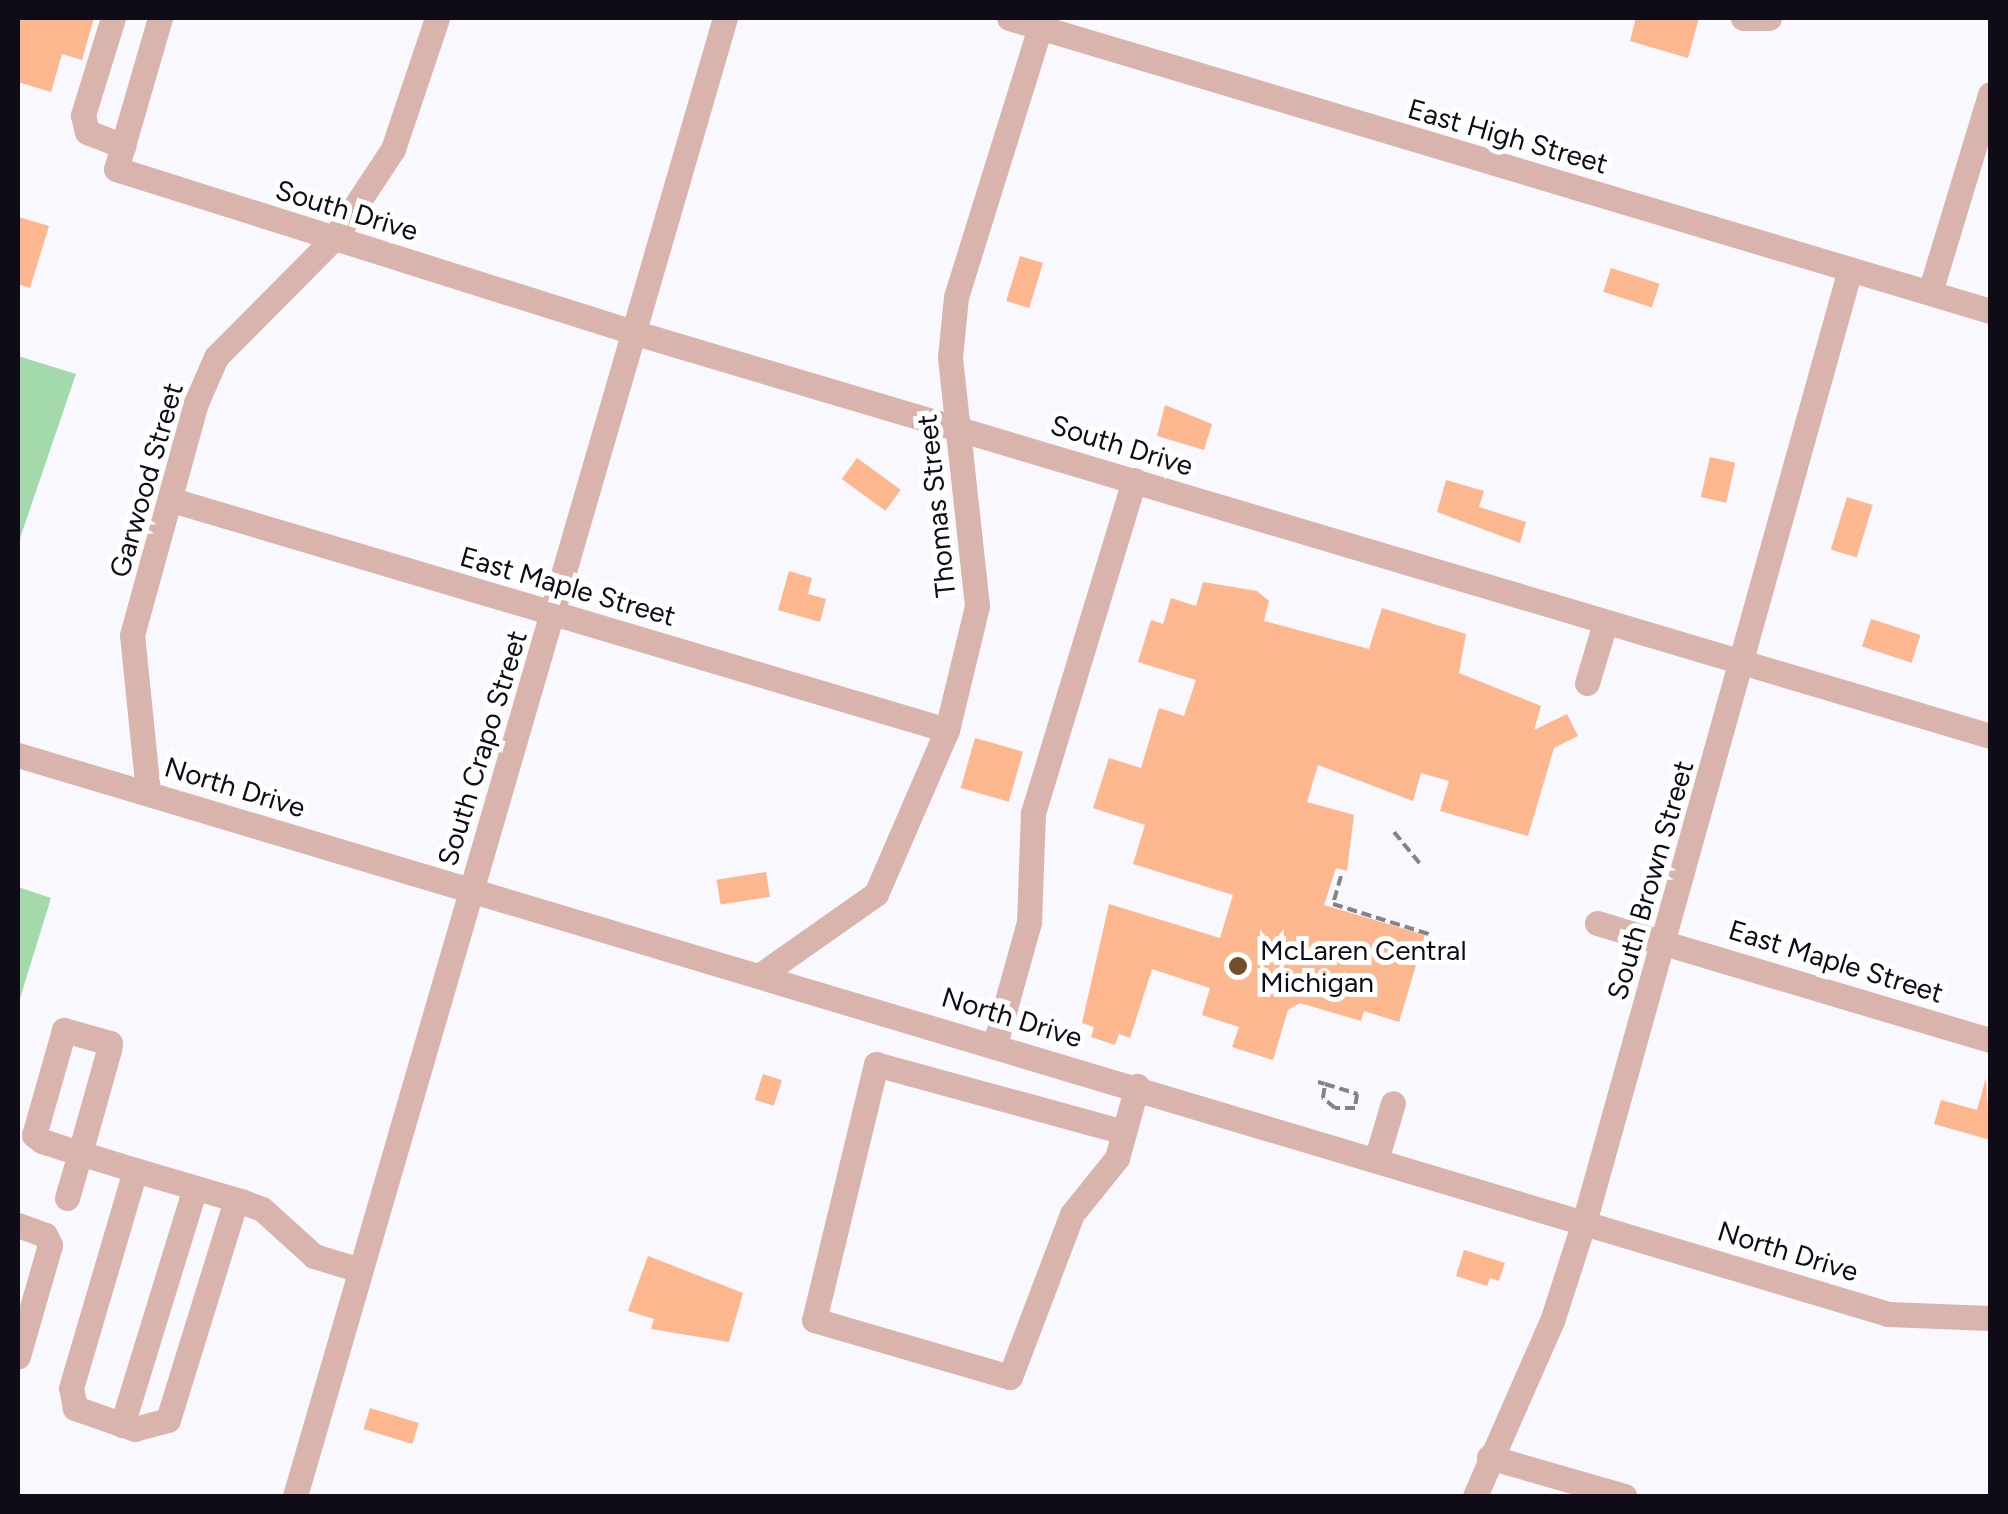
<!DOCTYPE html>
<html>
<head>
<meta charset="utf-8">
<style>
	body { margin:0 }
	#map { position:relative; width:2008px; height:1514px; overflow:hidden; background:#f9f8ff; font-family:Figtree,sans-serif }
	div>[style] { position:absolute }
	.green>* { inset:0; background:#a4daab }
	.building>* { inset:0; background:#fdb78e; transform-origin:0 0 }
	.path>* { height:4px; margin-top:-2px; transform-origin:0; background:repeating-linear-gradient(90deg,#84828b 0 10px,transparent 0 15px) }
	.minor>* { height:25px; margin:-12.5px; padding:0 12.5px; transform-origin:12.5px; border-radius:12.5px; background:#d8b4ac }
	.dots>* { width:28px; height:28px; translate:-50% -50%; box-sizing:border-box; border:5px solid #fff; border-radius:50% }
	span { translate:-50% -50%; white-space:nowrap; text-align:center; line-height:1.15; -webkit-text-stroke:10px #fff; paint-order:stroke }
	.street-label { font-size:28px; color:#0f0c17 }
	.poi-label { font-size:28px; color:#0f0c17 }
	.left { translate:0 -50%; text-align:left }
	.frame { position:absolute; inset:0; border:20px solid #0f0c17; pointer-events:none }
</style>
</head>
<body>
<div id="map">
	<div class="green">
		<i style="clip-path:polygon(18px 356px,76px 374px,18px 544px)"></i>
		<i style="clip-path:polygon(18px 887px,51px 898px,18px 1005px)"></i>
	</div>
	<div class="building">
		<i style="clip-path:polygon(18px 18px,94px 18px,82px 60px,62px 54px,51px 92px,18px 82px)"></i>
		<i style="clip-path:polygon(1636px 18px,1699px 18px,1688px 58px,1630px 41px)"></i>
		<i style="clip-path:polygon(18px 217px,49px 226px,30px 288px,18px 284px)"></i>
		<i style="left:1020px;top:256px;width:24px;height:47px;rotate:17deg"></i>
		<i style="left:1611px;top:268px;width:51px;height:25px;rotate:18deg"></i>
		<i style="clip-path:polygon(1165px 405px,1212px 424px,1204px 450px,1157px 436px)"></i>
		<i style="left:1710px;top:457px;width:26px;height:41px;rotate:13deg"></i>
		<i style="left:857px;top:458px;width:54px;height:26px;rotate:36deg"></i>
		<i style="clip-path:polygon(1446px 480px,1484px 491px,1479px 507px,1526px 522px,1520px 543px,1437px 512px)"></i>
		<i style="left:1847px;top:497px;width:27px;height:55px;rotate:17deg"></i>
		<i style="clip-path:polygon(789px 571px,812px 578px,808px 594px,826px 599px,820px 622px,778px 610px)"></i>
		<i style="clip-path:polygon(1203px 582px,1257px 591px,1269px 601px,1264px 621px,1369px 649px,1382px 608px,1466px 634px,1459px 673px,1541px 706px,1534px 730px,1567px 714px,1578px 736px,1554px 748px,1528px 836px,1440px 811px,1449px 781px,1421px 773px,1413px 801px,1318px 765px,1307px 802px,1354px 815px,1347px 871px,1336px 868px,1324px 905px,1425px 935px,1399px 1022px,1364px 1011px,1361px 1021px,1300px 1003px,1288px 1010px,1273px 1060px,1232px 1047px,1239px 1027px,1202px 1015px,1210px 988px,1152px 969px,1130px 1038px,1119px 1034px,1115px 1045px,1091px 1037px,1094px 1027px,1082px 1023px,1109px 904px,1220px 938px,1233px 895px,1133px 864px,1145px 825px,1093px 808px,1109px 758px,1141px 768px,1159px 708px,1184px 716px,1196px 680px,1138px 662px,1151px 620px,1163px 624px,1171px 598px,1196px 606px)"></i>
		<i style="left:1871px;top:619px;width:52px;height:29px;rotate:18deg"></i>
		<i style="left:975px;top:738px;width:50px;height:52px;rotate:16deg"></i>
		<i style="left:766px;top:872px;width:25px;height:50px;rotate:81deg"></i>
		<i style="left:763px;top:1074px;width:20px;height:27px;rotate:18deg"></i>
		<i style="clip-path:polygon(1986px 1078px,1990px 1140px,1934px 1124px,1941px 1100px,1977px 1110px)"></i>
		<i style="clip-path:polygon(1464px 1250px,1505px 1263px,1499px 1281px,1490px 1278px,1487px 1286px,1456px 1276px)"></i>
		<i style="clip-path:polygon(648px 1256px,743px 1293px,729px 1342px,651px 1329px,654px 1319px,628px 1311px)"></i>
		<i style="left:370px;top:1408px;width:51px;height:22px;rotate:17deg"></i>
	</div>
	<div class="path">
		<i style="left:1394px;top:832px;width:43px;rotate:50.7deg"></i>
		<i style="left:1341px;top:876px;width:29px;rotate:106deg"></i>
		<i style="left:1333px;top:904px;width:104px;rotate:17.4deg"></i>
		<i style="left:1318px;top:1082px;width:7px;rotate:16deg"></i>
		<i style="left:1325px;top:1084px;width:34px;rotate:17deg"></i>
		<i style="left:1357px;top:1094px;width:14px;rotate:98deg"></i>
		<i style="left:1355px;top:1108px;width:20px;rotate:180deg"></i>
		<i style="left:1335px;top:1108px;width:16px;rotate:-140deg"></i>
		<i style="left:1323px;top:1098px;width:14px;rotate:-82deg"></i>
	</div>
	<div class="minor">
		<i style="left:113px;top:18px;width:102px;rotate:107.2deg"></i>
		<i style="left:83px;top:115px;width:17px;rotate:77deg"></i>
		<i style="left:87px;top:132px;width:39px;rotate:21deg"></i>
		<i style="left:160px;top:18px;width:157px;rotate:106.2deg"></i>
		<i style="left:116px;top:169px;width:545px;rotate:17.5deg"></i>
		<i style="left:636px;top:333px;width:1413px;rotate:16.57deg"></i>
		<i style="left:1009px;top:18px;width:1024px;rotate:16.63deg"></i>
		<i style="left:1743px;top:18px;width:26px"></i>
		<i style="left:1930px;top:292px;width:207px;rotate:-73.1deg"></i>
		<i style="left:172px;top:500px;width:808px;rotate:16.53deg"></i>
		<i style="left:1587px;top:683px;width:63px;rotate:-73.3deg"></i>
		<i style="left:18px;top:755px;width:1952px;rotate:16.64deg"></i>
		<i style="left:1888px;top:1314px;width:102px;rotate:2.2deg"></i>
		<i style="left:148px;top:792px;width:158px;rotate:-95.8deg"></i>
		<i style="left:132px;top:635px;width:241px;rotate:-74.6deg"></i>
		<i style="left:196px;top:403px;width:50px;rotate:-66.5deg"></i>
		<i style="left:216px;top:357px;width:169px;rotate:-45.2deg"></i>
		<i style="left:335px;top:237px;width:105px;rotate:-56.6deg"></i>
		<i style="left:393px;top:149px;width:138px;rotate:-71.4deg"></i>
		<i style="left:1597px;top:923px;width:410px;rotate:16.6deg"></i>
		<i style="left:762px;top:974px;width:139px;rotate:-35.1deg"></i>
		<i style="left:876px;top:894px;width:179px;rotate:-66.6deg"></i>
		<i style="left:947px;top:730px;width:128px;rotate:-76.4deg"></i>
		<i style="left:977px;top:606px;width:250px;rotate:-96.2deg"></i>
		<i style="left:950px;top:357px;width:60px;rotate:-84.3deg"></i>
		<i style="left:956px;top:297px;width:283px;rotate:-72.7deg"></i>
		<i style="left:995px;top:1044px;width:127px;rotate:-74.4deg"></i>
		<i style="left:1029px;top:922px;width:109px;rotate:-87.9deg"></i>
		<i style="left:1033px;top:813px;width:348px;rotate:-73.1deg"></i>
		<i style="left:1124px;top:1132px;width:257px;rotate:-164.7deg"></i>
		<i style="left:876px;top:1064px;width:263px;rotate:103.6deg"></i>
		<i style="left:814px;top:1320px;width:204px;rotate:16.2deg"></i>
		<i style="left:1010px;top:1377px;width:174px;rotate:-69.2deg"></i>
		<i style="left:1072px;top:1214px;width:72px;rotate:-51.2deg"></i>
		<i style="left:1117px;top:1158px;width:75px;rotate:-74.5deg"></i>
		<i style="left:1377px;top:1157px;width:56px;rotate:-73.5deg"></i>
		<i style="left:67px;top:1198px;width:47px;rotate:-73.9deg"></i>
		<i style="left:80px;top:1153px;width:107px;rotate:-74.3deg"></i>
		<i style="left:109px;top:1050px;width:7px;rotate:-82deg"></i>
		<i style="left:110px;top:1043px;width:48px;rotate:-164.2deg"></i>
		<i style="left:64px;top:1030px;width:109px;rotate:105.9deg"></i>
		<i style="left:34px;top:1135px;width:10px;rotate:37deg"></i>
		<i style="left:42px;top:1141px;width:40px;rotate:18deg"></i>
		<i style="left:80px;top:1153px;width:58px;rotate:17.2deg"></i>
		<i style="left:236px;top:1200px;width:230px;rotate:107.2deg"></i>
		<i style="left:168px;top:1420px;width:34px;rotate:165deg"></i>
		<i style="left:135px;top:1429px;width:64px;rotate:-160.7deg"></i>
		<i style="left:75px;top:1408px;width:20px;rotate:-101deg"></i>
		<i style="left:71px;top:1388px;width:227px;rotate:-73.6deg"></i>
		<i style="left:135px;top:1170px;width:110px;rotate:16.3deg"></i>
		<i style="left:241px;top:1201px;width:22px;rotate:21deg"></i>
		<i style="left:262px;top:1209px;width:70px;rotate:42.1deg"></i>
		<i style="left:314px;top:1256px;width:48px;rotate:16.9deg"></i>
		<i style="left:18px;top:1225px;width:29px;rotate:20deg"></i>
		<i style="left:45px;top:1235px;width:11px;rotate:63deg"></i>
		<i style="left:50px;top:1245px;width:116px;rotate:106.1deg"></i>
		<i style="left:122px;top:1425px;width:248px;rotate:-72.9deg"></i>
		<i style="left:1489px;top:1457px;width:141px;rotate:16.1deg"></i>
		<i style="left:295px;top:1496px;width:1539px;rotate:-73.78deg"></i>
		<i style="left:1475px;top:1496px;width:191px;rotate:-66.3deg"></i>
		<i style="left:1552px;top:1321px;width:107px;rotate:-72.1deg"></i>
		<i style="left:1585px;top:1219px;width:986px;rotate:-74.41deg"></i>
	</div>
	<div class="dots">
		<i style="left:1238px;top:966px;background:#744d2b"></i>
	</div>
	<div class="street-label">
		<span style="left:1508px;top:136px;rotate:16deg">East High Street</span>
		<span style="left:347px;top:210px;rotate:17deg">South Drive</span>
		<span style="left:1122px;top:445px;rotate:17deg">South Drive</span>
		<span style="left:146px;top:480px;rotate:-74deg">Garwood Street</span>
		<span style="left:936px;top:506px;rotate:-96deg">Thomas Street</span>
		<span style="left:568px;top:586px;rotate:16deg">East Maple Street</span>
		<span style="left:482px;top:748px;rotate:-73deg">South Crapo Street</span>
		<span style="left:235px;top:787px;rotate:17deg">North Drive</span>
		<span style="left:1650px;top:880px;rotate:-74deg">South Brown Street</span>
		<span style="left:1836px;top:961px;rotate:17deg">East Maple Street</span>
		<span style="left:1012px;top:1017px;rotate:17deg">North Drive</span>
		<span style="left:1788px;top:1251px;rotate:17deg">North Drive</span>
	</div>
	<div class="poi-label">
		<span class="left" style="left:1260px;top:966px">McLaren Central<br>Michigan</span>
	</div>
	<div class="frame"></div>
</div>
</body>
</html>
